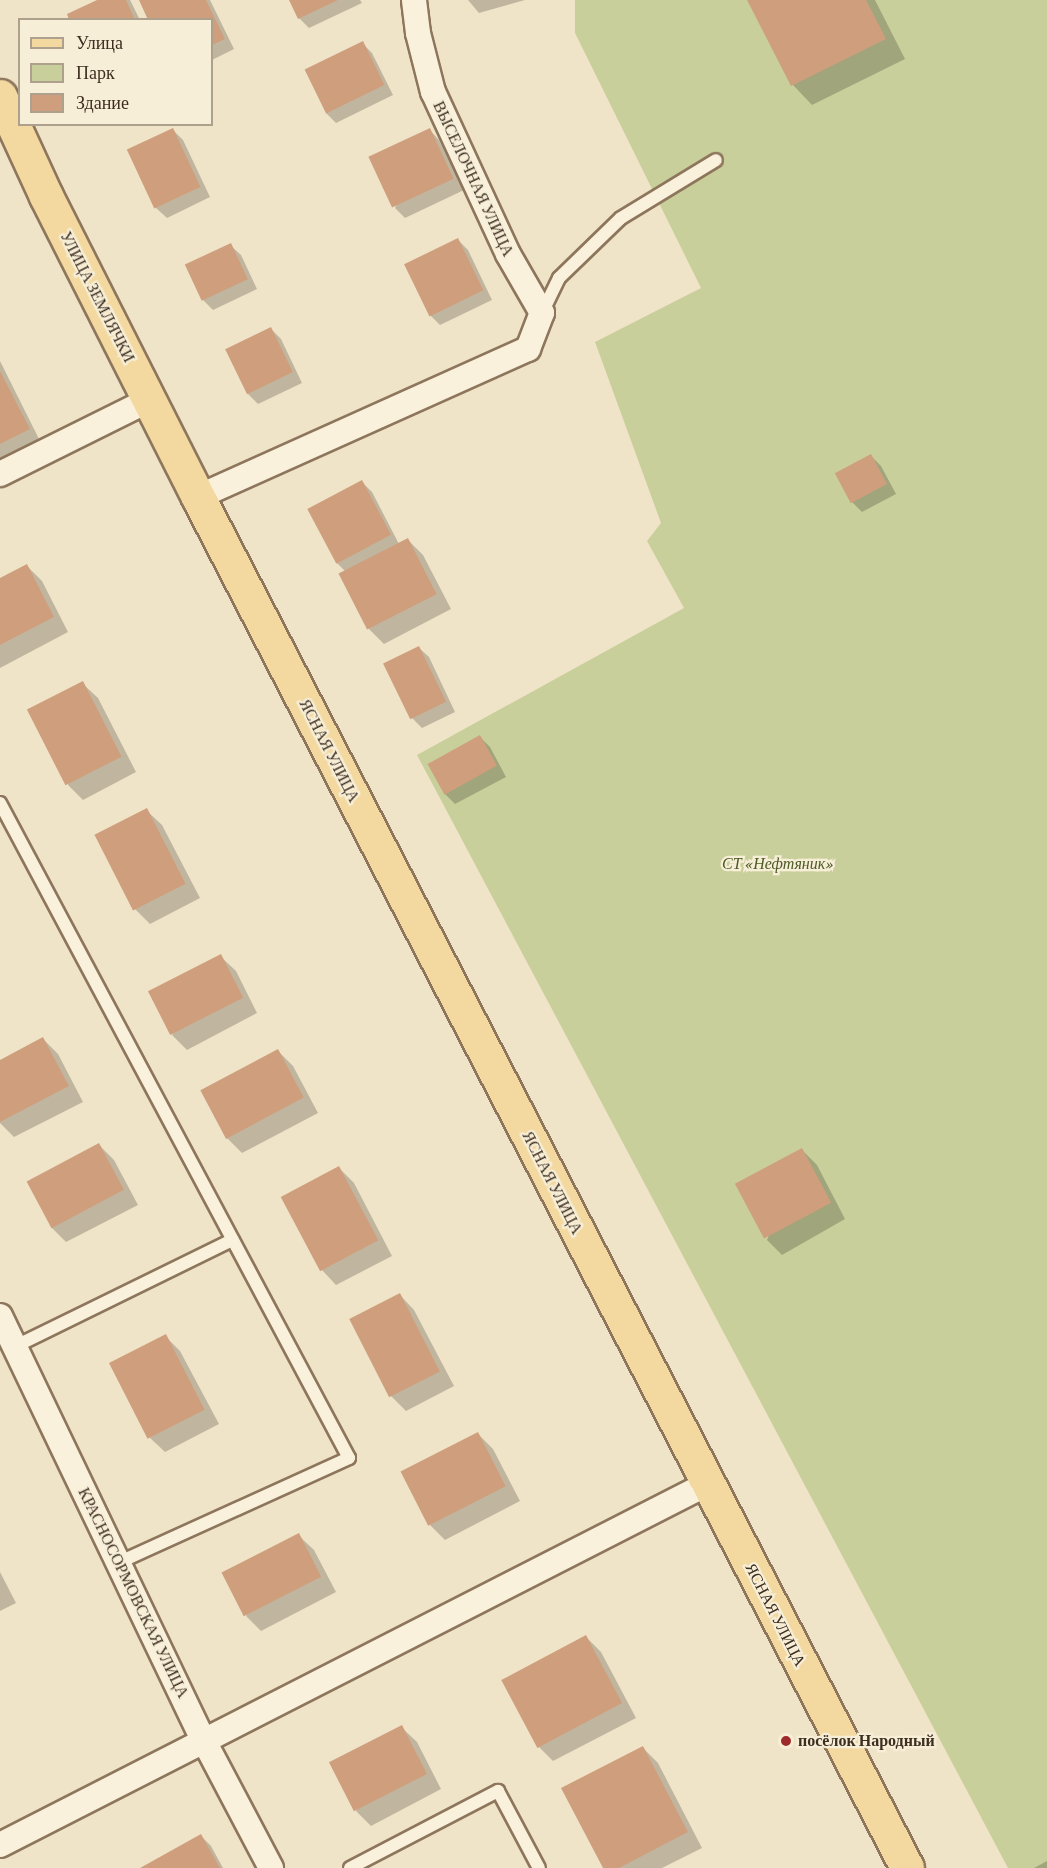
<!DOCTYPE html>
<html>
<head>
<meta charset="utf-8">
<style>
	body { margin:0 }
	#map { position:relative; width:1047px; height:1868px; overflow:hidden; background:#f0e4c8; font-family:"Crimson Pro",serif }
	div>[style] { position:absolute }
	.green>* { inset:0; background:#c9cf9b }
	.shadow>* { inset:0; background:#0003 }
	.building>* { inset:0; background:#cf9f7d; transform-origin:0 0 }
	.roads { filter:drop-shadow(2px 0 #8d765c) drop-shadow(-2px 0 #8d765c) drop-shadow(0 2px #8d765c) drop-shadow(0 -2px #8d765c) }
	.lane>* { height:12px; margin:-6px; padding:0 6px; transform-origin:6px; border-radius:6px; background:#faf1dc }
	.street>* { height:24px; margin:-12px; padding:0 12px; transform-origin:12px; border-radius:12px; background:#faf1dc }
	.primary>* { height:33px; margin:-16.5px; padding:0 16.5px; transform-origin:16.5px; border-radius:16.5px; background:#f3d9a0 }
	.dots>* { width:16px; height:16px; translate:-50% -50%; box-sizing:border-box; border:3px solid #f7eed8; border-radius:50% }
	span { translate:-50% -50%; white-space:nowrap; text-align:center; line-height:1.15; -webkit-text-stroke:4.5px #f7eed8; paint-order:stroke }
	.street-label { font-size:16px; color:#3d2e20 }
	.park-label { font-size:16px; color:#4d5a26; font-style:italic }
	.poi-label { font-size:16px; color:#3d2e20; font-weight:700 }
	.left { translate:0 -50%; text-align:left }
	.legend { position:absolute; left:18px; top:18px; width:195px; height:108px; box-sizing:border-box; background:#f7eed8; border:2px solid #ada18e; margin:0; padding:8px 10px; list-style:none; font-size:18px; color:#3d2e20 }
	.legend li { display:flex; align-items:center; gap:12px; height:30px }
	.legend b { width:30px; border:2px solid #ada18e }
</style>
</head>
<body>
<div id="map">
	<div class="green">
		<i style="clip-path:polygon(575px 0,1047px 0,1047px 1868px,1008px 1868px,417px 755px,684px 608px,647px 541px,661px 523px,595px 342px,701px 288px,575px 33px)"></i>
	</div>
	<div class="shadow">
		<i style="clip-path:polygon(100px 0,130px 0,140px 20px,71px 20px)"></i>
		<i style="clip-path:polygon(141px 0,210px 0,234px 49px,212px 60px,212px 20px)"></i>
		<i style="clip-path:polygon(291px 0,360px 0,362px 3px,309px 28px,299px 18px)"></i>
		<i style="clip-path:polygon(468px 0,525px 0,479px 13px)"></i>
		<i style="clip-path:polygon(749px 0,875px 0,905px 59px,812px 105px,793px 85px)"></i>
		<i style="clip-path:polygon(362px 43px,372px 53px,393px 95px,336px 123px,326px 113px)"></i>
		<i style="clip-path:polygon(429px 129px,439px 140px,464px 190px,405px 218px,395px 208px)"></i>
		<i style="clip-path:polygon(173px 130px,183px 140px,210px 197px,167px 218px,156px 208px)"></i>
		<i style="clip-path:polygon(458px 240px,468px 250px,492px 300px,440px 325px,430px 315px,406px 265px)"></i>
		<i style="clip-path:polygon(230px 245px,241px 255px,257px 289px,213px 310px,203px 300px)"></i>
		<i style="clip-path:polygon(271px 329px,281px 339px,302px 383px,258px 404px,248px 394px)"></i>
		<i style="clip-path:polygon(0 361px,39px 439px,0 459px)"></i>
		<i style="clip-path:polygon(871px 456px,881px 466px,896px 494px,862px 512px,852px 502px)"></i>
		<i style="clip-path:polygon(362px 482px,372px 492px,399px 544px,408px 540px,423px 555px,451px 609px,384px 644px,369px 629px,346px 572px,337px 563px)"></i>
		<i style="clip-path:polygon(27px 566px,42px 581px,68px 632px,0 668px,0 579px)"></i>
		<i style="clip-path:polygon(418px 647px,429px 657px,455px 712px,422px 728px,412px 718px)"></i>
		<i style="clip-path:polygon(82px 683px,98px 698px,136px 772px,83px 800px,68px 785px)"></i>
		<i style="clip-path:polygon(480px 737px,490px 747px,506px 777px,455px 804px,445px 794px)"></i>
		<i style="clip-path:polygon(146px 810px,162px 825px,200px 898px,150px 924px,135px 909px)"></i>
		<i style="clip-path:polygon(220px 956px,236px 971px,257px 1013px,187px 1050px,172px 1035px)"></i>
		<i style="clip-path:polygon(43px 1039px,58px 1054px,83px 1102px,14px 1137px,0 1123px,0 1061px)"></i>
		<i style="clip-path:polygon(278px 1051px,293px 1066px,318px 1113px,242px 1153px,227px 1138px)"></i>
		<i style="clip-path:polygon(99px 1145px,114px 1160px,138px 1205px,66px 1242px,51px 1227px)"></i>
		<i style="clip-path:polygon(802px 1150px,817px 1165px,845px 1219px,782px 1255px,767px 1240px)"></i>
		<i style="clip-path:polygon(339px 1168px,354px 1183px,392px 1256px,336px 1285px,321px 1269px,283px 1197px)"></i>
		<i style="clip-path:polygon(399px 1294px,414px 1310px,454px 1386px,406px 1411px,391px 1396px)"></i>
		<i style="clip-path:polygon(165px 1336px,180px 1351px,219px 1424px,165px 1452px,149px 1437px)"></i>
		<i style="clip-path:polygon(478px 1434px,493px 1449px,520px 1501px,445px 1540px,430px 1525px)"></i>
		<i style="clip-path:polygon(298px 1535px,314px 1550px,336px 1592px,261px 1631px,246px 1616px)"></i>
		<i style="clip-path:polygon(0 1572px,16px 1603px,0 1611px)"></i>
		<i style="clip-path:polygon(586px 1637px,601px 1652px,636px 1718px,553px 1761px,538px 1746px,503px 1680px)"></i>
		<i style="clip-path:polygon(401px 1727px,417px 1742px,441px 1789px,371px 1826px,356px 1811px)"></i>
		<i style="clip-path:polygon(643px 1748px,658px 1763px,702px 1848px,662px 1868px,605px 1868px)"></i>
		<i style="clip-path:polygon(201px 1836px,211px 1846px,223px 1868px,143px 1868px)"></i>
		<i style="clip-path:polygon(1047px 1861px,1047px 1868px,1034px 1868px)"></i>
	</div>
	<div class="building">
		<i style="clip-path:polygon(97px 0,126px 0,135px 20px,69px 20px,67px 14px)"></i>
		<i style="clip-path:polygon(139px 0,206px 0,225px 39px,212px 45px,212px 20px,148px 20px)"></i>
		<i style="clip-path:polygon(289px 0,338px 0,298px 19px)"></i>
		<i style="clip-path:polygon(747px 0,866px 0,886px 39px,791px 86px)"></i>
		<i style="left:363px;top:41px;width:49px;height:65px;rotate:64deg"></i>
		<i style="left:173px;top:128px;width:65px;height:51px;rotate:65deg"></i>
		<i style="left:430px;top:128px;width:56px;height:68px;rotate:65deg"></i>
		<i style="left:458px;top:238px;width:58px;height:60px;rotate:64deg"></i>
		<i style="left:231px;top:243px;width:40px;height:51px;rotate:65deg"></i>
		<i style="left:271px;top:327px;width:50px;height:51px;rotate:64deg"></i>
		<i style="clip-path:polygon(0 371px,30px 429px,0 444px)"></i>
		<i style="left:871px;top:454px;width:34px;height:41px;rotate:62deg"></i>
		<i style="left:362px;top:480px;width:62px;height:62px;rotate:62deg"></i>
		<i style="left:408px;top:538px;width:63px;height:78px;rotate:63deg"></i>
		<i style="clip-path:polygon(27px 564px,54px 617px,0 645px,0 578px)"></i>
		<i style="left:419px;top:646px;width:62px;height:40px;rotate:64deg"></i>
		<i style="left:83px;top:681px;width:85px;height:63px;rotate:63deg"></i>
		<i style="left:480px;top:735px;width:35px;height:60px;rotate:61deg"></i>
		<i style="left:147px;top:808px;width:85px;height:59px;rotate:63deg"></i>
		<i style="left:221px;top:954px;width:49px;height:82px;rotate:63deg"></i>
		<i style="clip-path:polygon(43px 1037px,69px 1086px,0 1122px,0 1060px)"></i>
		<i style="left:278px;top:1049px;width:55px;height:88px;rotate:62deg"></i>
		<i style="left:99px;top:1143px;width:53px;height:82px;rotate:62deg"></i>
		<i style="left:802px;top:1148px;width:62px;height:76px;rotate:62deg"></i>
		<i style="left:339px;top:1166px;width:84px;height:66px;rotate:62deg"></i>
		<i style="left:400px;top:1293px;width:88px;height:57px;rotate:63deg"></i>
		<i style="left:166px;top:1334px;width:85px;height:64px;rotate:63deg"></i>
		<i style="left:478px;top:1432px;width:61px;height:87px;rotate:63deg"></i>
		<i style="left:299px;top:1533px;width:49px;height:87px;rotate:63deg"></i>
		<i style="left:586px;top:1635px;width:77px;height:96px;rotate:62deg"></i>
		<i style="left:402px;top:1725px;width:55px;height:82px;rotate:63deg"></i>
		<i style="clip-path:polygon(643px 1746px,688px 1832px,619px 1868px,603px 1868px,561px 1788px)"></i>
		<i style="clip-path:polygon(201px 1834px,220px 1868px,140px 1868px)"></i>
	</div>
	<div class="roads">
		<div class="lane">
			<i style="left:542px;top:313px;width:39px;rotate:-64deg"></i>
			<i style="left:559px;top:278px;width:86px;rotate:-44.1deg"></i>
			<i style="left:621px;top:218px;width:111px;rotate:-31.4deg"></i>
			<i style="left:0;top:803px;width:742px;rotate:61.95deg"></i>
			<i style="left:349px;top:1458px;width:254px;rotate:155.6deg"></i>
			<i style="left:16px;top:1346px;width:241px;rotate:-26.1deg"></i>
			<i style="left:350px;top:1868px;width:167px;rotate:-27.5deg"></i>
			<i style="left:498px;top:1791px;width:87px;rotate:62deg"></i>
		</div>
		<div class="street">
			<i style="left:0;top:474px;width:166px;rotate:-26.4deg"></i>
			<i style="left:198px;top:497px;width:362px;rotate:-24.2deg"></i>
			<i style="left:528px;top:349px;width:39px;rotate:-69deg"></i>
			<i style="left:542px;top:313px;width:68px;rotate:-120deg"></i>
			<i style="left:508px;top:254px;width:179px;rotate:-114.8deg"></i>
			<i style="left:433px;top:92px;width:61px;rotate:-104.3deg"></i>
			<i style="left:418px;top:33px;width:33px;rotate:-97deg"></i>
			<i style="left:0;top:1316px;width:469px;rotate:64.4deg"></i>
			<i style="left:203px;top:1739px;width:146px;rotate:62.2deg"></i>
			<i style="left:0;top:1845px;width:794px;rotate:-27.05deg"></i>
		</div>
		<div class="primary">
			<i style="left:0;top:96px;width:110px;rotate:65.3deg"></i>
			<i style="left:46px;top:196px;width:337px;rotate:63.2deg"></i>
			<i style="left:198px;top:497px;width:1543px;rotate:62.65deg"></i>
		</div>
	</div>
	<div class="dots">
		<i style="left:786px;top:1741px;background:#9e2a2b"></i>
	</div>
	<div class="street-label">
		<span style="left:473px;top:179px;rotate:65deg">ВЫСЕЛОЧНАЯ УЛИЦА</span>
		<span style="left:97px;top:297px;rotate:63deg">УЛИЦА ЗЕМЛЯЧКИ</span>
		<span style="left:329px;top:751px;rotate:63deg">ЯСНАЯ УЛИЦА</span>
		<span style="left:552px;top:1183px;rotate:63deg">ЯСНАЯ УЛИЦА</span>
		<span style="left:133px;top:1593px;rotate:64deg">КРАСНОСОРМОВСКАЯ УЛИЦА</span>
		<span style="left:775px;top:1615px;rotate:63deg">ЯСНАЯ УЛИЦА</span>
	</div>
	<div class="park-label">
		<span style="left:778px;top:864px">СТ «Нефтяник»</span>
	</div>
	<div class="poi-label">
		<span class="left" style="left:798px;top:1741px">посёлок Народный</span>
	</div>
	<ul class="legend">
	<li><b style="height:8px;background:#f3d9a0"></b>Улица</li>
	<li><b style="height:16px;background:#c9cf9b"></b>Парк</li>
	<li><b style="height:16px;background:#cf9f7d"></b>Здание</li>
	</ul>
</div>
</body>
</html>
